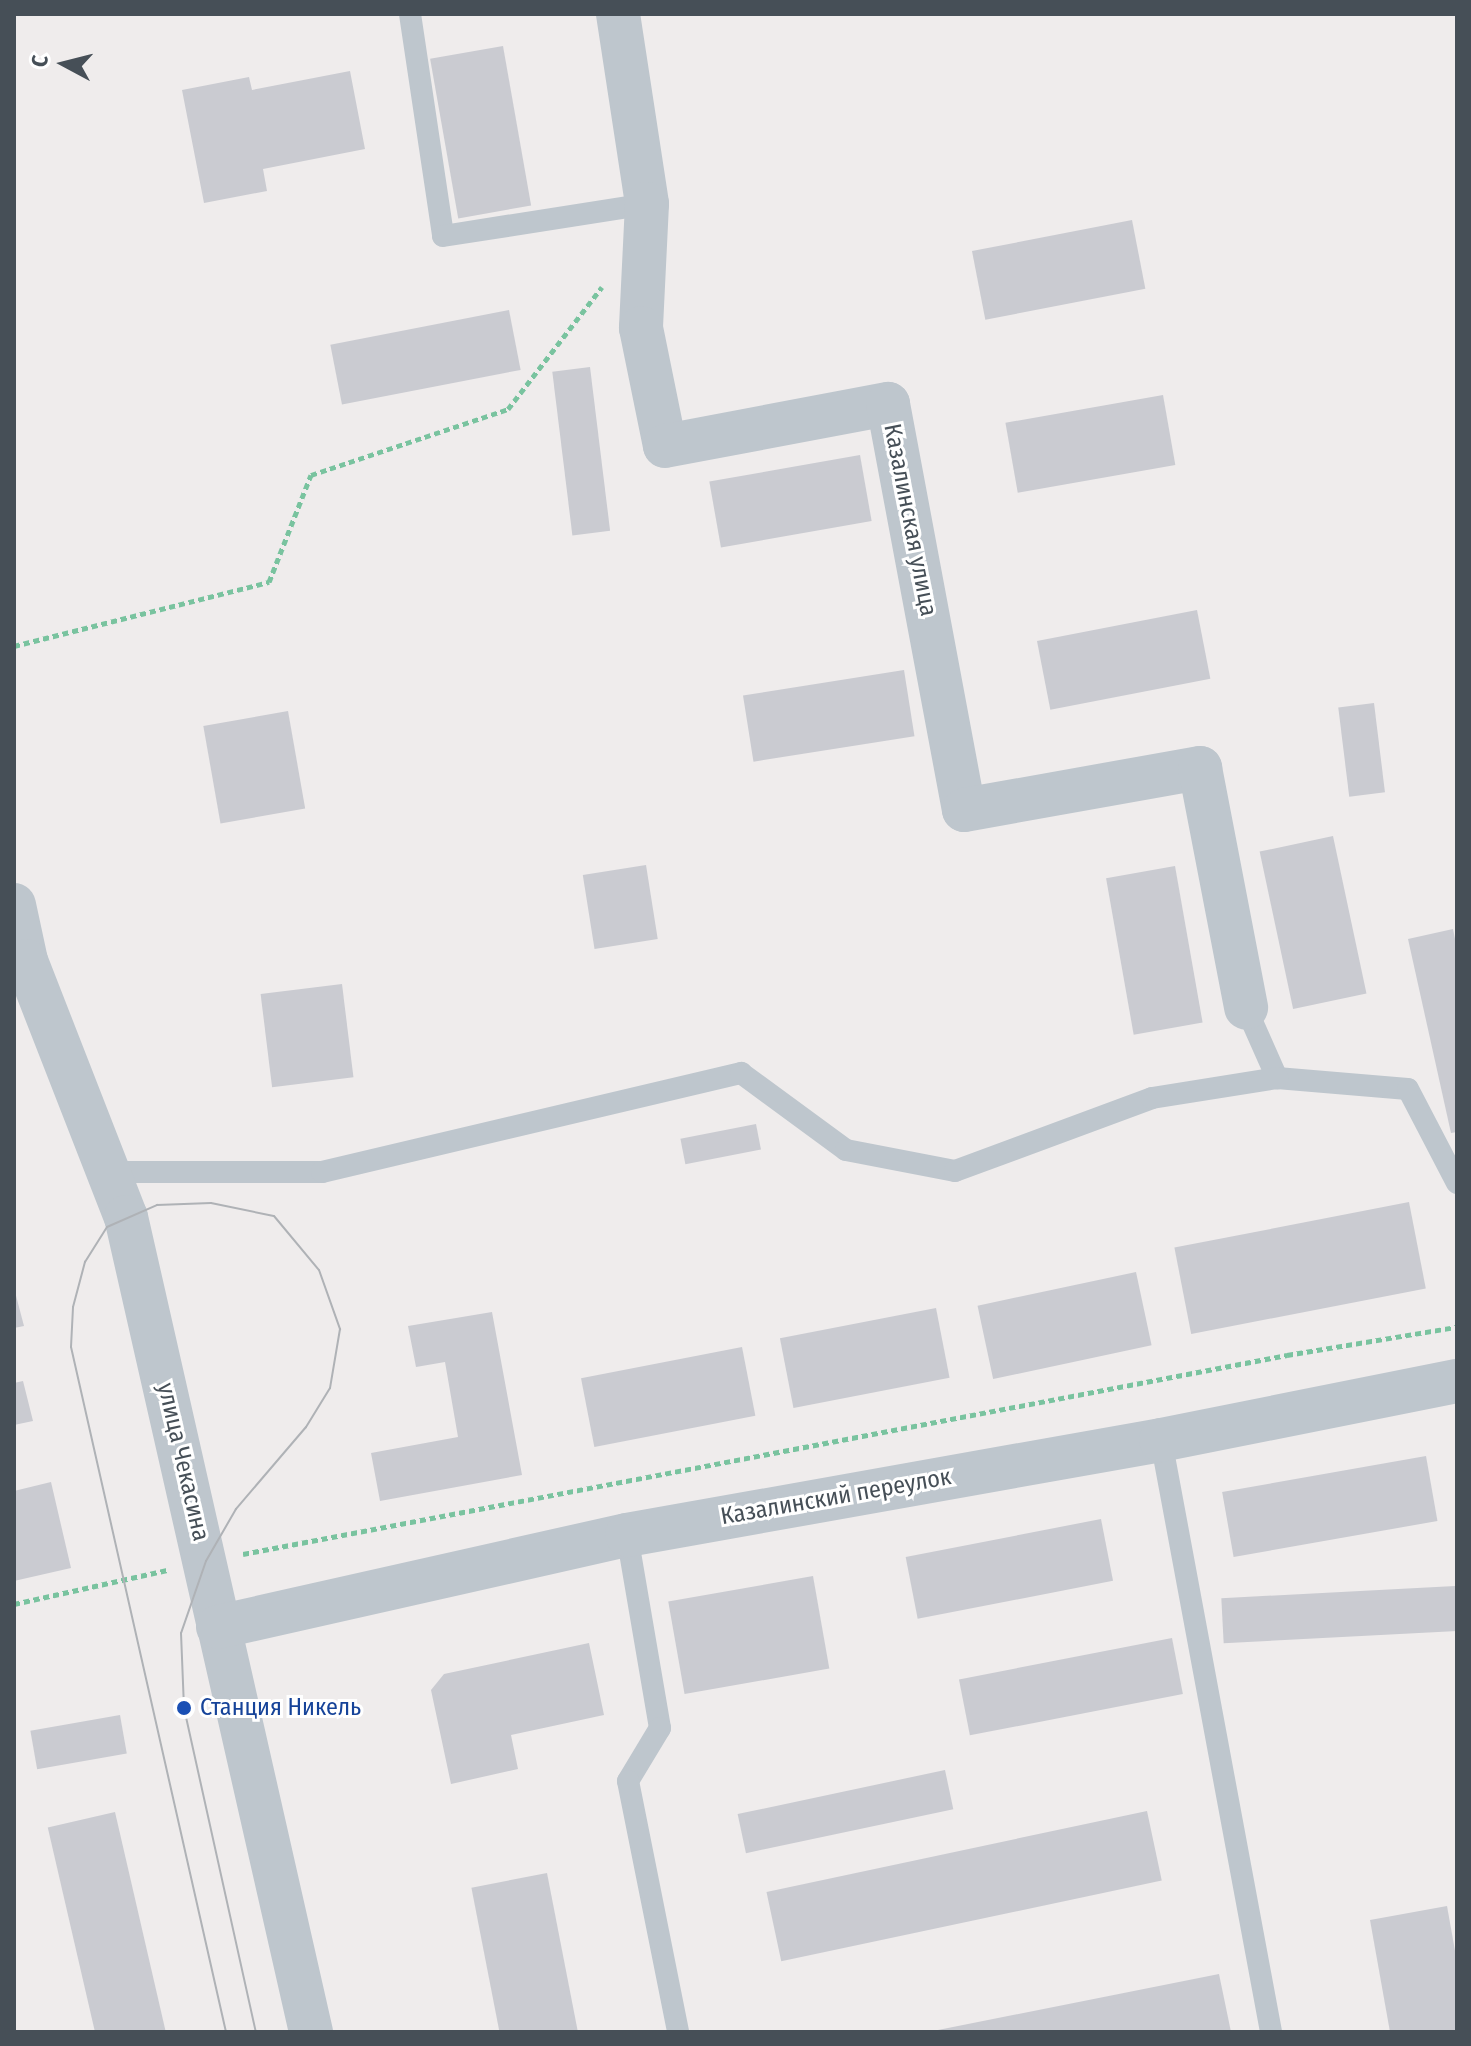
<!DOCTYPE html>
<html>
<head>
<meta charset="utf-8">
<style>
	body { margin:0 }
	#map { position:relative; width:1471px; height:2046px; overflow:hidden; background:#efecec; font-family:"Fira Sans Condensed",sans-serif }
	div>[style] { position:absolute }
	.building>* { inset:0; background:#cacbd1; transform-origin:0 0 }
	.path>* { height:5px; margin-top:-2.5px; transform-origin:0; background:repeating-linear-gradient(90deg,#79c39f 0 6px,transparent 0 10px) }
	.lane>* { height:22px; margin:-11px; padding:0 11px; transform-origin:11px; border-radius:11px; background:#bec6cd }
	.street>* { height:44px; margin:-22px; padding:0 22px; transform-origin:22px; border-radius:22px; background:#bec6cd }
	.tram>* { height:2px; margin:-1px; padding:0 1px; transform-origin:1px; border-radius:1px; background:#afb2b6 }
	.dots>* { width:22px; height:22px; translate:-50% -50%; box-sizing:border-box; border:4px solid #fff; border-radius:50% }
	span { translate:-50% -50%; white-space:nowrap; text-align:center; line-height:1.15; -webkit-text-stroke:6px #fff; paint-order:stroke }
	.street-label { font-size:24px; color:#464f57 }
	.transit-label { font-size:24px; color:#164399 }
	.left { translate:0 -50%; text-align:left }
	.frame { position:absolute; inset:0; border:16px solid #464f57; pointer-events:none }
	.north { position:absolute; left:24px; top:24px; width:80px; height:80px; -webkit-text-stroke:6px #fff; paint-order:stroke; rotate:277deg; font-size:22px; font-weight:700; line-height:32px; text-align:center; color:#464f57 }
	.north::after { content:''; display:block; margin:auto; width:28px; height:36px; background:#464f57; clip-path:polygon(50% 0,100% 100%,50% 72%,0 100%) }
</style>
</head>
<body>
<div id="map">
	<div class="building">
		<i style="left:503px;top:46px;width:162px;height:74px;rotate:80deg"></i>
		<i style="clip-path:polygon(350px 71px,365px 149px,263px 169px,267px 191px,204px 203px,182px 90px,249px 77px,252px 90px)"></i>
		<i style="left:1132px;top:220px;width:70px;height:163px;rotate:79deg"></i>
		<i style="left:509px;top:310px;width:61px;height:182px;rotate:79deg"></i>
		<i style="left:590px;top:367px;width:165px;height:38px;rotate:83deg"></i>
		<i style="left:1163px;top:395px;width:71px;height:160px;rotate:80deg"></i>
		<i style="left:860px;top:455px;width:67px;height:153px;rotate:80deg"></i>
		<i style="left:1197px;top:610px;width:70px;height:163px;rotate:79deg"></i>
		<i style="left:904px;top:670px;width:67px;height:163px;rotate:81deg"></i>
		<i style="left:1374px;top:703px;width:90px;height:36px;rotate:83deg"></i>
		<i style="left:288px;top:711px;width:99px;height:86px;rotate:80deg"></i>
		<i style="left:1333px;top:836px;width:161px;height:75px;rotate:78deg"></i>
		<i style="left:646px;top:865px;width:75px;height:64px;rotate:81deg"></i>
		<i style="left:1175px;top:866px;width:159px;height:70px;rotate:80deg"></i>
		<i style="clip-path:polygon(1453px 929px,1457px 949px,1457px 1132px,1451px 1133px,1408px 939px)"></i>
		<i style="left:342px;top:984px;width:94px;height:82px;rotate:83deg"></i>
		<i style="left:756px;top:1124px;width:26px;height:77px;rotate:79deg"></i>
		<i style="left:1409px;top:1202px;width:88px;height:239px;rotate:79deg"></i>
		<i style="left:1136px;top:1272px;width:75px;height:162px;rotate:78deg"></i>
		<i style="clip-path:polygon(14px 1288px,24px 1326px,14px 1328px)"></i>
		<i style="left:936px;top:1308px;width:71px;height:159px;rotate:79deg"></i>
		<i style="clip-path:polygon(492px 1312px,522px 1475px,380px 1501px,371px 1453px,458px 1437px,445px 1362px,416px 1367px,408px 1326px)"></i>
		<i style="left:742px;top:1347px;width:70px;height:164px;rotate:79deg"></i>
		<i style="clip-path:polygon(23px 1381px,33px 1421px,14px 1425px,14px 1383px)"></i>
		<i style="left:1426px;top:1456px;width:66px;height:207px;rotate:80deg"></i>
		<i style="clip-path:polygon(51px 1482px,71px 1568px,14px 1581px,14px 1491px)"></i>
		<i style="left:1101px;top:1519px;width:63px;height:199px;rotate:79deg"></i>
		<i style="left:813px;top:1576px;width:94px;height:147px;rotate:80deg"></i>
		<i style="left:1455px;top:1586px;width:45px;height:234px;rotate:87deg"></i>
		<i style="left:1172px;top:1638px;width:57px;height:217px;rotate:79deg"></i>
		<i style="clip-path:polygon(589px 1643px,604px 1715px,511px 1735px,518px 1769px,451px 1784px,431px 1690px,444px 1674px)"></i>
		<i style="left:120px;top:1715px;width:39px;height:91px;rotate:80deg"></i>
		<i style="left:945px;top:1770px;width:40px;height:212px;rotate:78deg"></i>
		<i style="left:1147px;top:1811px;width:71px;height:389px;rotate:78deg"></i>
		<i style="left:115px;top:1812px;width:225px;height:69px;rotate:77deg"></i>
		<i style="left:547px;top:1873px;width:162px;height:77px;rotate:79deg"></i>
		<i style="clip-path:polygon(1447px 1906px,1457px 1962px,1457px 2032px,1390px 2032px,1370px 1920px)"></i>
		<i style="clip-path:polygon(1219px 1974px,1231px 2032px,934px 2032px,933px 2031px)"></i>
	</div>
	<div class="path">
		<i style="left:14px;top:646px;width:263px;rotate:-14.1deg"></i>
		<i style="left:269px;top:582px;width:115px;rotate:-68.6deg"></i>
		<i style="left:311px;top:475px;width:208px;rotate:-18.5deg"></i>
		<i style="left:508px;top:409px;width:154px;rotate:-52.4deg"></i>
		<i style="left:243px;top:1554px;width:1063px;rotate:-10.79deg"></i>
		<i style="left:1287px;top:1355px;width:172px;rotate:-9.4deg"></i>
		<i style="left:14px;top:1604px;width:157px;rotate:-12.5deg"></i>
	</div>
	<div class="lane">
		<i style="left:410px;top:14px;width:224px;rotate:81.5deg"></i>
		<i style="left:443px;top:236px;width:206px;rotate:-8.9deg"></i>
		<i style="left:1246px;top:1008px;width:77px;rotate:66.1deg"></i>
		<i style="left:1277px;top:1078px;width:131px;rotate:4.8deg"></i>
		<i style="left:1408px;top:1089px;width:106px;rotate:62.5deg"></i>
		<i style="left:108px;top:1172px;width:214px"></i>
		<i style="left:322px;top:1172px;width:431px;rotate:-13.3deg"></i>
		<i style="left:741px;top:1073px;width:130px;rotate:36.3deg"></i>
		<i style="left:846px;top:1150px;width:111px;rotate:10.9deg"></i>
		<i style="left:955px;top:1171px;width:210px;rotate:-20.3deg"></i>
		<i style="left:1152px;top:1098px;width:127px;rotate:-9.1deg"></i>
		<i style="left:1161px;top:1440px;width:602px;rotate:79.47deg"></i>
		<i style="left:627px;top:1535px;width:196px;rotate:80.3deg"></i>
		<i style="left:660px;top:1728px;width:62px;rotate:121.1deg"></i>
		<i style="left:628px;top:1781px;width:256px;rotate:78.7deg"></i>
	</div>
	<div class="street">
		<i style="left:618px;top:14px;width:192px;rotate:81.3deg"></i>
		<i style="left:647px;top:204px;width:124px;rotate:92.8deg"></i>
		<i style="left:641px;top:328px;width:120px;rotate:78.5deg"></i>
		<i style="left:665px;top:446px;width:227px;rotate:-10.7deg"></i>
		<i style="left:888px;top:404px;width:413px;rotate:79.4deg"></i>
		<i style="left:964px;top:810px;width:240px;rotate:-10.1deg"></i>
		<i style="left:1200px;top:768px;width:244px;rotate:79.1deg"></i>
		<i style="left:14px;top:905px;width:57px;rotate:77.9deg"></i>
		<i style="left:26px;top:961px;width:275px;rotate:68.7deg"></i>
		<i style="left:126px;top:1217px;width:836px;rotate:77.21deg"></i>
		<i style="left:218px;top:1627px;width:419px;rotate:-12.7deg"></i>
		<i style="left:627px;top:1535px;width:542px;rotate:-10.09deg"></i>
		<i style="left:1161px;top:1440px;width:302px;rotate:-11.3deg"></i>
	</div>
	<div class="tram">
		<i style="left:226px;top:2032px;width:702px;rotate:-102.75deg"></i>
		<i style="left:71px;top:1347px;width:40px;rotate:-87.1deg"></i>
		<i style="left:73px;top:1307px;width:47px;rotate:-75.1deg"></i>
		<i style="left:85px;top:1262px;width:41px;rotate:-57.8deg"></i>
		<i style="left:107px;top:1227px;width:55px;rotate:-23.7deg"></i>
		<i style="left:157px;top:1205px;width:54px;rotate:-2.1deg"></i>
		<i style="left:211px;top:1203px;width:64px;rotate:11.7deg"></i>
		<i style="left:274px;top:1216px;width:70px;rotate:50.2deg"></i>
		<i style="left:319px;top:1270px;width:63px;rotate:70.4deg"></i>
		<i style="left:340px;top:1329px;width:60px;rotate:99.6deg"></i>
		<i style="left:330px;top:1388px;width:46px;rotate:121.6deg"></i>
		<i style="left:306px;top:1427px;width:108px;rotate:130.5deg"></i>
		<i style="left:236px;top:1509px;width:60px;rotate:120deg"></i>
		<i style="left:206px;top:1561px;width:76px;rotate:109.1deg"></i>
		<i style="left:181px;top:1633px;width:75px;rotate:87.7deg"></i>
		<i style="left:184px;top:1708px;width:332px;rotate:77.5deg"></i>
	</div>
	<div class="dots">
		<i style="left:184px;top:1708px;background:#1a4fb4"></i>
	</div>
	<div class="street-label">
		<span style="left:910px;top:520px;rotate:79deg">Казалинская улица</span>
		<span style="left:183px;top:1462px;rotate:77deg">улица Чекасина</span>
		<span style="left:836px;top:1497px;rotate:-10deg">Казалинский переулок</span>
	</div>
	<div class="transit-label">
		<span class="left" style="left:200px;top:1708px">Станция Никель</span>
	</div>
	<div class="frame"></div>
	<div class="north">С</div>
</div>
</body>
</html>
